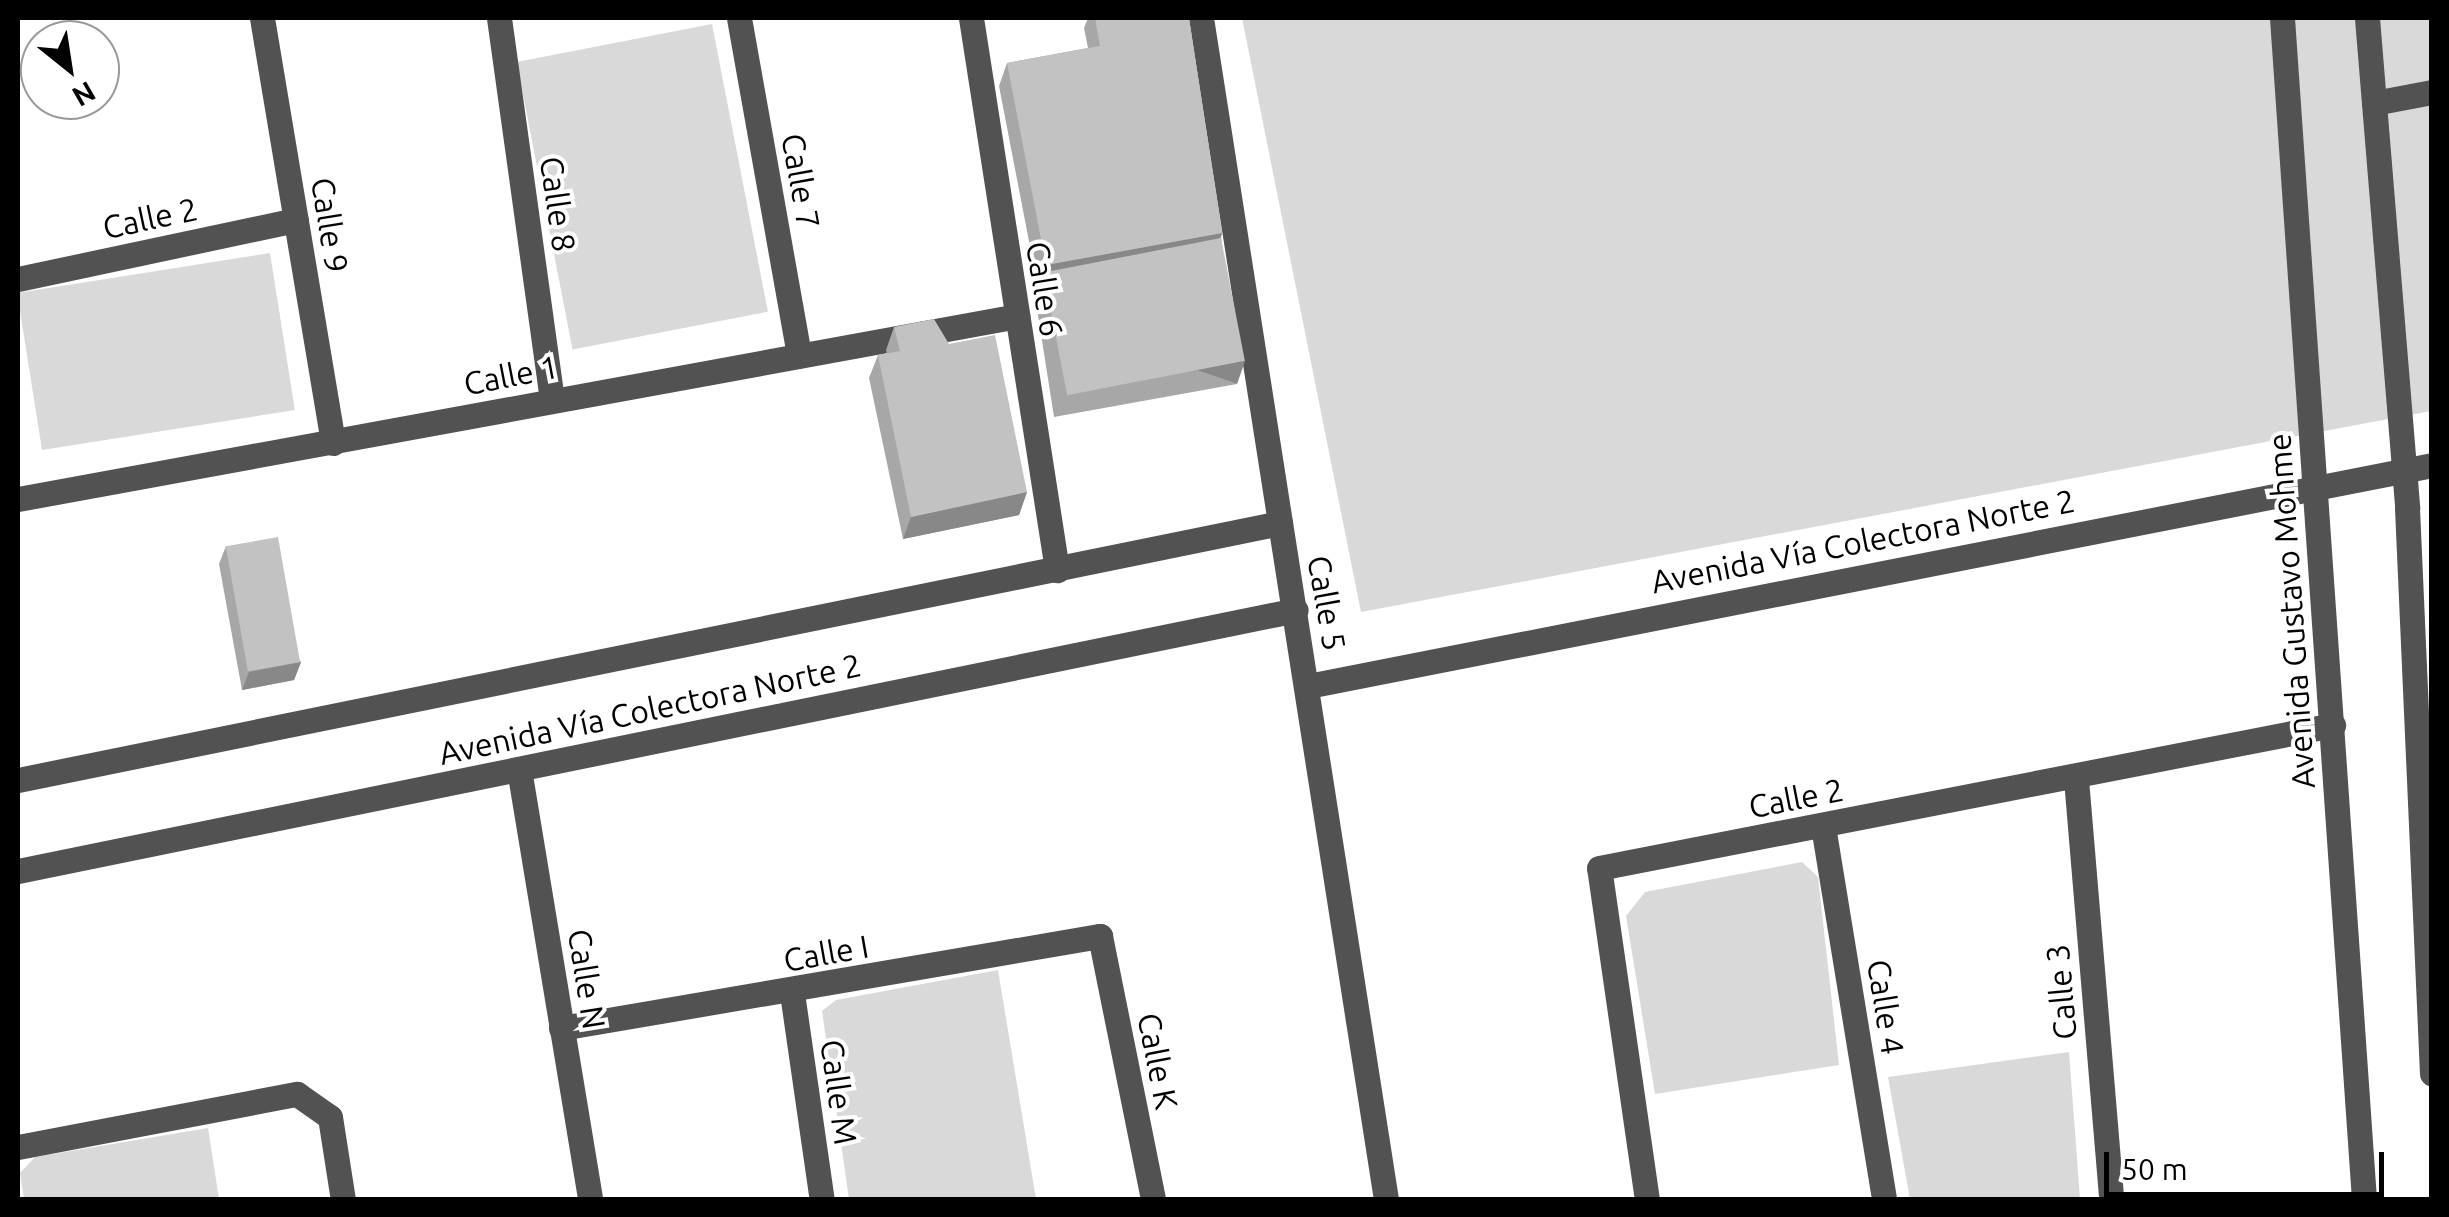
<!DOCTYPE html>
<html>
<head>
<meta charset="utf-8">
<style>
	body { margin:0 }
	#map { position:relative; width:2449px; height:1217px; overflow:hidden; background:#fff; font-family:Ubuntu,sans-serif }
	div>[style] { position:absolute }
	.green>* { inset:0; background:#d9d9d9; transform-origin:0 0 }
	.minor>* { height:25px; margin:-12.5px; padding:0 12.5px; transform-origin:12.5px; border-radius:12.5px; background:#525252 }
	.wall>* { inset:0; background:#a7a7a7 }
	.shaded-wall>* { inset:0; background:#888; transform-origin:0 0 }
	.building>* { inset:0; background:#c2c2c2; transform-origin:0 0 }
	span { translate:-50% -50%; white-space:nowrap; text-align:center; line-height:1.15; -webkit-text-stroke:8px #fff; paint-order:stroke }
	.street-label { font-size:32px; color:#000 }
	.frame { position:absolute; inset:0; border:20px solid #000; pointer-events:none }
	.north { position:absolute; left:20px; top:20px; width:100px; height:100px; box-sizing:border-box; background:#fff; border:2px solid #999; border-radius:50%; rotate:150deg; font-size:28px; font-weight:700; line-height:40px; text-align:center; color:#000 }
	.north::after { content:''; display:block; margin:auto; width:35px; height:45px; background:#000; clip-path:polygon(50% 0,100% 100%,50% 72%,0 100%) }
	.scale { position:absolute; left:2104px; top:1152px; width:280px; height:45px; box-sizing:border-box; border:5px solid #000; border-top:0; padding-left:12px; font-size:30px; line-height:35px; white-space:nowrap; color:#000; -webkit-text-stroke:8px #fff; paint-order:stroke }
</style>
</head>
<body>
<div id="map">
	<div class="green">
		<i style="clip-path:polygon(1242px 18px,2431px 18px,2431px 411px,1361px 612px)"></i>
		<i style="left:712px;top:24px;width:293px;height:199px;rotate:79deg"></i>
		<i style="left:270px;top:253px;width:159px;height:256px;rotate:81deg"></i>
		<i style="clip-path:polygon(1802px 862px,1818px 877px,1839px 1065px,1655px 1094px,1626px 916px,1645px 892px)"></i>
		<i style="clip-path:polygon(998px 970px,1036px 1199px,849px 1199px,822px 1011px,836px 1000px)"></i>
		<i style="clip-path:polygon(2069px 1052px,2080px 1199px,1910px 1199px,1888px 1077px)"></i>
		<i style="clip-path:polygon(208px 1128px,219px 1199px,24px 1199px,20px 1173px,35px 1157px)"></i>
	</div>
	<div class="minor">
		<i style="left:262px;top:18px;width:431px;rotate:80.5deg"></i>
		<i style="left:499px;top:18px;width:385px;rotate:82.1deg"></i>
		<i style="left:739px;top:18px;width:343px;rotate:79.9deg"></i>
		<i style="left:971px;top:18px;width:559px;rotate:81.14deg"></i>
		<i style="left:1201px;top:18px;width:1196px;rotate:81.1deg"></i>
		<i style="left:2282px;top:18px;width:1185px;rotate:86.03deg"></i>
		<i style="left:2367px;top:18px;width:492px;rotate:85.3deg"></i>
		<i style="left:2407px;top:508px;width:566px;rotate:87.47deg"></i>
		<i style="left:2374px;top:103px;width:59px;rotate:-10.7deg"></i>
		<i style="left:18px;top:279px;width:284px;rotate:-12deg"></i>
		<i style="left:18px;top:499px;width:1016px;rotate:-10.38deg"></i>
		<i style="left:1308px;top:686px;width:1146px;rotate:-11.12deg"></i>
		<i style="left:519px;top:769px;width:437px;rotate:80.6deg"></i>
		<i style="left:2076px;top:779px;width:422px;rotate:85.2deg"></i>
		<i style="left:18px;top:780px;width:1288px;rotate:-11.51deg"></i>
		<i style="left:1823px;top:826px;width:379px;rotate:80.7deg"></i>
		<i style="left:18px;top:871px;width:1304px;rotate:-11.54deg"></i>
		<i style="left:792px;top:993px;width:209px;rotate:81.8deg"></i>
		<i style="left:561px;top:1028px;width:547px;rotate:-9.69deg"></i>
		<i style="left:1100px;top:936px;width:269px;rotate:78.6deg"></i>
		<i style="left:18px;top:1147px;width:284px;rotate:-10.8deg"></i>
		<i style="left:297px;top:1094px;width:40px;rotate:34.9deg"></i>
		<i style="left:330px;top:1117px;width:84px;rotate:81.1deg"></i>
		<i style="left:1647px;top:1200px;width:335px;rotate:-98.2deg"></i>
		<i style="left:1599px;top:868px;width:748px;rotate:-11.02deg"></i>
	</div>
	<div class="wall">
		<i style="clip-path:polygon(1088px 18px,1189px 18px,1222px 233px,1221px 238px,1237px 384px,1054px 417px,1035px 296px,1038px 288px,999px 86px,1007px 63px,1088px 48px,1084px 28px)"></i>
		<i style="clip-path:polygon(894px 327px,1027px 492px,1019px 515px,903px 539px,869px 378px,878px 355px,887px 354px,886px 350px)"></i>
		<i style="clip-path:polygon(226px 546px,301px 662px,294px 680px,242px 690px,219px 564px)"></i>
	</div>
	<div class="shaded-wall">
		<i style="clip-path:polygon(1222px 233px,1214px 256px,1043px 273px,1046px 265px)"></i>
		<i style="left:1245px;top:361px;width:24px;height:186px;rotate:109deg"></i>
		<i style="clip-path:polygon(1027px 492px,1019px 515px,903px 539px,911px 517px)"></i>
		<i style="clip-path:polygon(301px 662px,294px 680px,242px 690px,249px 672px)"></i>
	</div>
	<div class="building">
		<i style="clip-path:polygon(1095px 18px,1189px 18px,1222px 233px,1046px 265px,1007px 63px,1100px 46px)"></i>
		<i style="left:1221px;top:238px;width:125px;height:181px;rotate:79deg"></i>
		<i style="clip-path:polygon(934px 319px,949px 344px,995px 335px,1027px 492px,911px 517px,878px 355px,900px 351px,894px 327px)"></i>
		<i style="left:278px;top:537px;width:127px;height:53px;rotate:80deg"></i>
	</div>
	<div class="street-label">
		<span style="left:801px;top:181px;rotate:80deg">Calle 7</span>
		<span style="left:558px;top:204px;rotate:82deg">Calle 8</span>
		<span style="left:150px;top:218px;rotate:-12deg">Calle 2</span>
		<span style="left:330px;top:225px;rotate:81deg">Calle 9</span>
		<span style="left:1045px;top:289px;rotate:81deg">Calle 6</span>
		<span style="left:511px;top:375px;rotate:-11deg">Calle 1</span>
		<span style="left:1863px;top:541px;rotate:-11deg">Avenida Vía Colectora Norte 2</span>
		<span style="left:1327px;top:603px;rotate:80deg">Calle 5</span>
		<span style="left:2291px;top:611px;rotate:-94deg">Avenida Gustavo Mohme</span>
		<span style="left:650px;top:709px;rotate:-12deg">Avenida Vía Colectora Norte 2</span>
		<span style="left:1796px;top:798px;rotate:-11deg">Calle 2</span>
		<span style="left:826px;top:953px;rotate:-10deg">Calle I</span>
		<span style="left:587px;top:979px;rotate:81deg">Calle N</span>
		<span style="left:2061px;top:992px;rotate:-95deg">Calle 3</span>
		<span style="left:1886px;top:1007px;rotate:81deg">Calle 4</span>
		<span style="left:1158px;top:1061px;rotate:79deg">Calle K</span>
		<span style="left:839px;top:1092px;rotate:82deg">Calle M</span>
	</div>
	<div class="frame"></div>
	<div class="north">N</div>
	<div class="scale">50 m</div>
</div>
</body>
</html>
